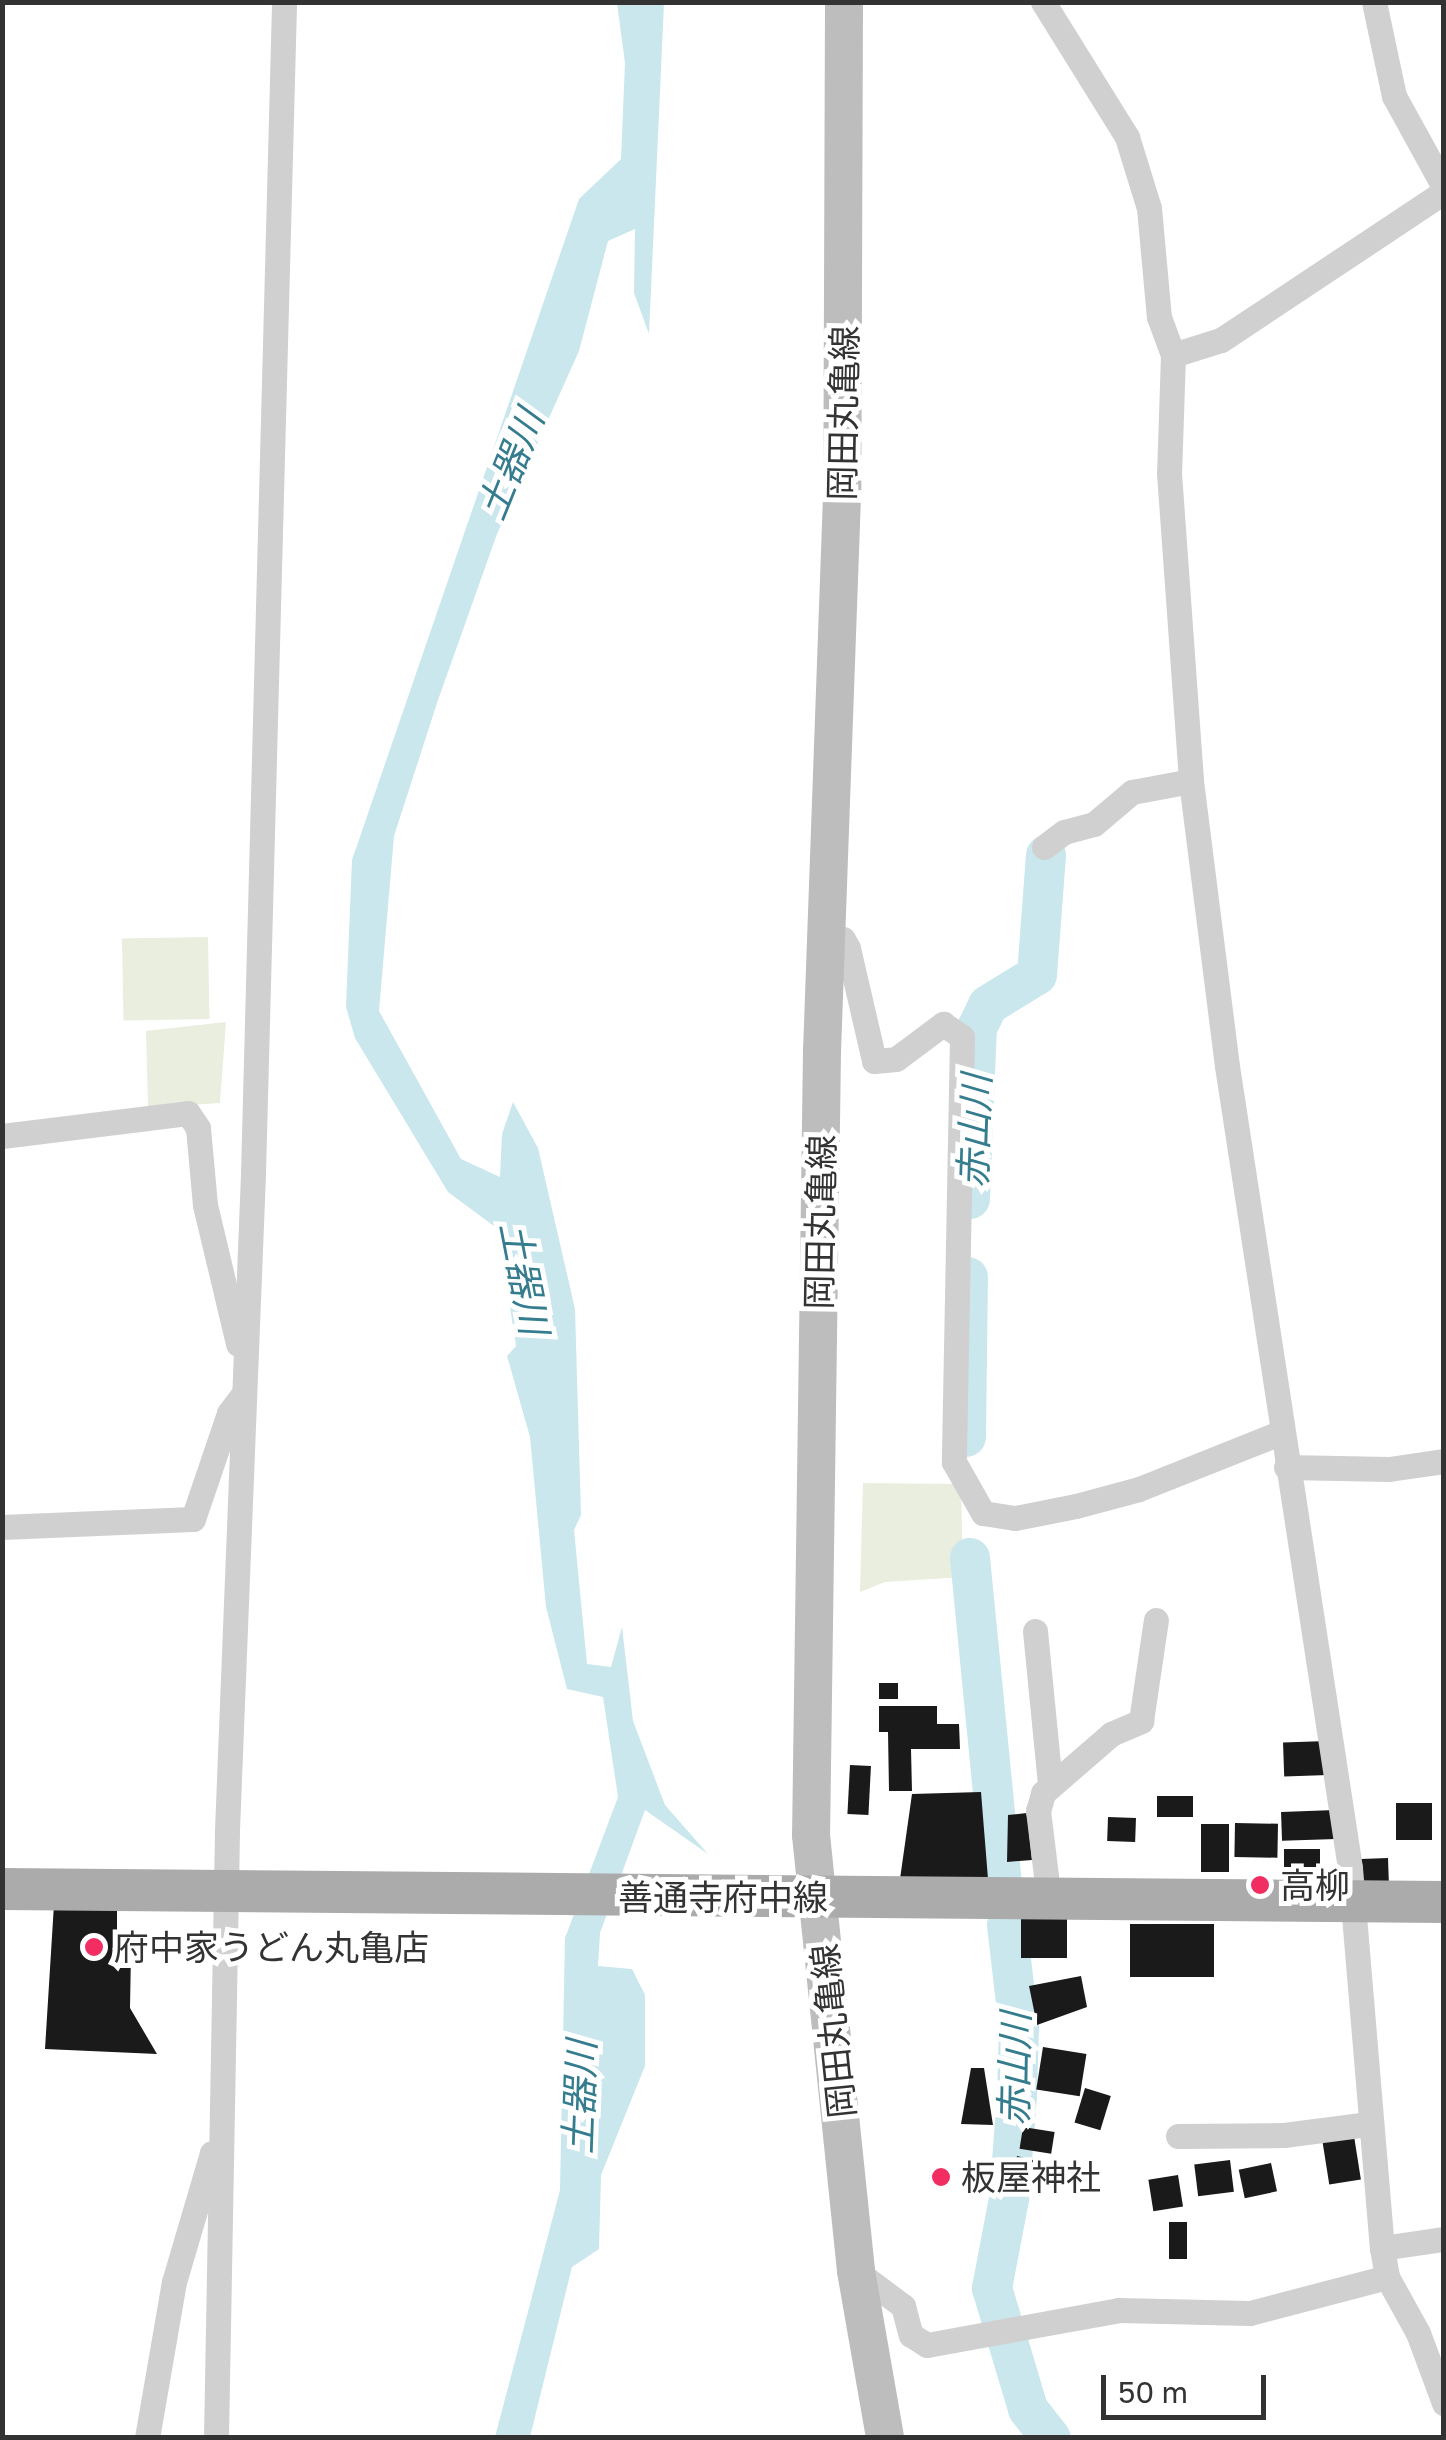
<!DOCTYPE html>
<html>
<head>
<meta charset="utf-8">
<style>
	body { margin:0 }
	#map { position:relative; width:1446px; height:2440px; overflow:hidden; background:#fff; font-family:"Golos Text","Noto Sans JP",sans-serif }
	div>[style] { position:absolute }
	.green>* { inset:0; background:#e9eede; transform-origin:0 0 }
	.water>* { inset:0; background:#cae7ee }
	.river>* { height:40px; margin:-20px; padding:0 20px; transform-origin:20px; border-radius:20px; background:#cae7ee }
	.building>* { inset:0; background:#1a1a1a; transform-origin:0 0 }
	.minor>* { height:25px; margin:-12.5px; padding:0 12.5px; transform-origin:12.5px; border-radius:12.5px; background:#d0d0d0 }
	.secondary>* { height:38px; margin:-19px; padding:0 19px; transform-origin:19px; border-radius:19px; background:#bdbdbd }
	.primary>* { height:42px; margin:-21px; padding:0 21px; transform-origin:21px; border-radius:21px; background:#ababab }
	.dots>* { width:28px; height:28px; translate:-50% -50%; box-sizing:border-box; border:5px solid #fff; border-radius:50% }
	span { translate:-50% -50%; white-space:nowrap; text-align:center; line-height:1.15; -webkit-text-stroke:10px #fff; paint-order:stroke }
	.street-label { font-size:35px; color:#333 }
	.poi-label { font-size:35px; color:#333 }
	.left { translate:0 -50%; text-align:left }
	.water-label { font-size:38px; color:#357d8e; font-style:italic }
	.frame { position:absolute; inset:0; border:5px solid #333; pointer-events:none }
	.scale { position:absolute; left:1101px; top:2375px; width:165px; height:45px; box-sizing:border-box; border:5px solid #333; border-top:0; padding-left:12px; font-size:30px; line-height:35px; white-space:nowrap; color:#333; -webkit-text-stroke:8px #fff; paint-order:stroke }
</style>
</head>
<body>
<div id="map">
	<div class="green">
		<i style="left:208px;top:937px;width:82px;height:86px;rotate:89deg"></i>
		<i style="clip-path:polygon(226px 1022px,220px 1103px,148px 1108px,146px 1031px)"></i>
		<i style="clip-path:polygon(863px 1483px,961px 1484px,963px 1577px,885px 1582px,860px 1592px)"></i>
	</div>
	<div class="water">
		<i style="clip-path:polygon(617px 3px,664px 3px,649px 334px,634px 293px,635px 229px,608px 241px,579px 351px,497px 534px,438px 700px,394px 836px,379px 1011px,461px 1159px,500px 1177px,502px 1134px,513px 1102px,538px 1148px,575px 1309px,581px 1515px,574px 1530px,587px 1664px,611px 1667px,622px 1627px,633px 1721px,665px 1805px,708px 1854px,645px 1810px,600px 1933px,598px 1966px,632px 1969px,645px 1995px,645px 2066px,601px 2175px,599px 2249px,572px 2267px,530px 2437px,495px 2437px,560px 2190px,565px 1938px,618px 1797px,603px 1697px,567px 1689px,546px 1607px,530px 1437px,507px 1356px,516px 1346px,498px 1229px,448px 1192px,355px 1038px,346px 1007px,352px 860px,579px 199px,621px 159px,625px 63px)"></i>
	</div>
	<div class="river">
		<i style="left:970px;top:1199px;width:171px;rotate:-87.7deg"></i>
		<i style="left:977px;top:1028px;width:25px;rotate:-64deg"></i>
		<i style="left:988px;top:1005px;width:57px;rotate:-31.5deg"></i>
		<i style="left:1037px;top:975px;width:120px;rotate:-85.7deg"></i>
		<i style="left:966px;top:1437px;width:160px;rotate:-89.3deg"></i>
		<i style="left:970px;top:1558px;width:327px;rotate:84.4deg"></i>
		<i style="left:1007px;top:1925px;width:104px;rotate:83.4deg"></i>
		<i style="left:1019px;top:2028px;width:68px;rotate:91.7deg"></i>
		<i style="left:1017px;top:2096px;width:103px;rotate:94.4deg"></i>
		<i style="left:1009px;top:2199px;width:91px;rotate:100.8deg"></i>
		<i style="left:992px;top:2288px;width:126px;rotate:73.4deg"></i>
		<i style="left:1028px;top:2409px;width:37px;rotate:52deg"></i>
	</div>
	<div class="building">
		<i style="left:898px;top:1683px;width:16px;height:19px;rotate:90deg"></i>
		<i style="clip-path:polygon(879px 1706px,937px 1706px,937px 1724px,959px 1724px,960px 1749px,911px 1749px,912px 1791px,889px 1791px,888px 1732px,879px 1732px)"></i>
		<i style="left:1327px;top:1741px;width:34px;height:44px;rotate:88deg"></i>
		<i style="left:850px;top:1765px;width:21px;height:49px;rotate:3deg"></i>
		<i style="clip-path:polygon(981px 1792px,988px 1879px,900px 1879px,912px 1794px)"></i>
		<i style="left:1157px;top:1796px;width:36px;height:21px"></i>
		<i style="left:1396px;top:1803px;width:36px;height:37px"></i>
		<i style="left:1335px;top:1810px;width:29px;height:54px;rotate:88deg"></i>
		<i style="clip-path:polygon(1027px 1813px,1032px 1860px,1007px 1862px,1008px 1815px)"></i>
		<i style="left:1108px;top:1817px;width:28px;height:24px;rotate:2deg"></i>
		<i style="left:1235px;top:1823px;width:43px;height:34px;rotate:1deg"></i>
		<i style="left:1201px;top:1824px;width:28px;height:48px"></i>
		<i style="left:1284px;top:1849px;width:36px;height:19px"></i>
		<i style="left:1388px;top:1858px;width:26px;height:27px;rotate:88deg"></i>
		<i style="clip-path:polygon(54px 1904px,117px 1905px,117px 1952px,131px 1952px,130px 2008px,157px 2054px,45px 2049px)"></i>
		<i style="left:1067px;top:1918px;width:40px;height:46px;rotate:90deg"></i>
		<i style="left:1130px;top:1924px;width:84px;height:53px"></i>
		<i style="clip-path:polygon(1081px 1976px,1087px 2007px,1037px 2025px,1029px 1986px)"></i>
		<i style="left:1043px;top:2047px;width:44px;height:43px;rotate:9deg"></i>
		<i style="clip-path:polygon(971px 2068px,984px 2068px,993px 2125px,961px 2124px)"></i>
		<i style="left:1085px;top:2088px;width:27px;height:36px;rotate:17deg"></i>
		<i style="left:1023px;top:2127px;width:32px;height:22px;rotate:9deg"></i>
		<i style="left:1354px;top:2136px;width:44px;height:32px;rotate:81deg"></i>
		<i style="left:1017px;top:2156px;width:32px;height:33px;rotate:14deg"></i>
		<i style="left:1230px;top:2160px;width:32px;height:36px;rotate:83deg"></i>
		<i style="left:1271px;top:2163px;width:29px;height:33px;rotate:78deg"></i>
		<i style="left:1178px;top:2175px;width:32px;height:30px;rotate:81deg"></i>
		<i style="left:1169px;top:2222px;width:18px;height:37px"></i>
	</div>
	<div class="minor">
		<i style="left:1043px;top:2px;width:159px;rotate:58.1deg"></i>
		<i style="left:1127px;top:137px;width:74px;rotate:72.8deg"></i>
		<i style="left:1149px;top:208px;width:109px;rotate:84.8deg"></i>
		<i style="left:1159px;top:317px;width:40px;rotate:69.8deg"></i>
		<i style="left:1173px;top:355px;width:118px;rotate:91.9deg"></i>
		<i style="left:1169px;top:473px;width:309px;rotate:85.9deg"></i>
		<i style="left:1191px;top:781px;width:287px;rotate:82.8deg"></i>
		<i style="left:1227px;top:1066px;width:811px;rotate:81.28deg"></i>
		<i style="left:1350px;top:1868px;width:381px;rotate:85.2deg"></i>
		<i style="left:1382px;top:2248px;width:29px;rotate:80deg"></i>
		<i style="left:1387px;top:2277px;width:64px;rotate:61deg"></i>
		<i style="left:1418px;top:2333px;width:75px;rotate:69.6deg"></i>
		<i style="left:1374px;top:2px;width:96px;rotate:78deg"></i>
		<i style="left:1394px;top:96px;width:104px;rotate:61.2deg"></i>
		<i style="left:1173px;top:355px;width:50px;rotate:-17.4deg"></i>
		<i style="left:1221px;top:340px;width:268px;rotate:-33.6deg"></i>
		<i style="left:1044px;top:847px;width:25px;rotate:-37deg"></i>
		<i style="left:1064px;top:832px;width:31px;rotate:-15deg"></i>
		<i style="left:1094px;top:824px;width:50px;rotate:-40.1deg"></i>
		<i style="left:1132px;top:792px;width:60px;rotate:-10.6deg"></i>
		<i style="left:827px;top:938px;width:16px;rotate:4deg"></i>
		<i style="left:843px;top:939px;width:10px;rotate:61deg"></i>
		<i style="left:848px;top:948px;width:116px;rotate:77deg"></i>
		<i style="left:874px;top:1061px;width:22px;rotate:-5deg"></i>
		<i style="left:896px;top:1059px;width:59px;rotate:-36.7deg"></i>
		<i style="left:943px;top:1024px;width:23px;rotate:34deg"></i>
		<i style="left:962px;top:1037px;width:425px;rotate:91.1deg"></i>
		<i style="left:954px;top:1462px;width:59px;rotate:60.4deg"></i>
		<i style="left:983px;top:1513px;width:32px;rotate:9deg"></i>
		<i style="left:1015px;top:1518px;width:62px;rotate:-11.1deg"></i>
		<i style="left:1076px;top:1506px;width:65px;rotate:-15.1deg"></i>
		<i style="left:1139px;top:1489px;width:154px;rotate:-21.7deg"></i>
		<i style="left:2px;top:1136px;width:187px;rotate:-7deg"></i>
		<i style="left:188px;top:1113px;width:18px;rotate:56deg"></i>
		<i style="left:198px;top:1128px;width:77px;rotate:84.8deg"></i>
		<i style="left:205px;top:1205px;width:143px;rotate:76.6deg"></i>
		<i style="left:1286px;top:1467px;width:103px;rotate:1.1deg"></i>
		<i style="left:1389px;top:1469px;width:56px;rotate:-8.3deg"></i>
		<i style="left:2px;top:1527px;width:191px;rotate:-2.4deg"></i>
		<i style="left:193px;top:1519px;width:112px;rotate:-71.2deg"></i>
		<i style="left:229px;top:1413px;width:21px;rotate:-53deg"></i>
		<i style="left:1035px;top:1631px;width:153px;rotate:84.4deg"></i>
		<i style="left:1049px;top:1900px;width:90px;rotate:-97deg"></i>
		<i style="left:1038px;top:1811px;width:19px;rotate:-74deg"></i>
		<i style="left:1043px;top:1793px;width:90px;rotate:-40.9deg"></i>
		<i style="left:1111px;top:1734px;width:33px;rotate:-23deg"></i>
		<i style="left:1141px;top:1721px;width:102px;rotate:-81.6deg"></i>
		<i style="left:1178px;top:2136px;width:106px;rotate:-0.5deg"></i>
		<i style="left:1284px;top:2135px;width:86px;rotate:-7.4deg"></i>
		<i style="left:1382px;top:2248px;width:63px;rotate:-8.3deg"></i>
		<i style="left:856px;top:2271px;width:59px;rotate:36.7deg"></i>
		<i style="left:903px;top:2306px;width:30px;rotate:75deg"></i>
		<i style="left:911px;top:2335px;width:19px;rotate:32deg"></i>
		<i style="left:927px;top:2345px;width:195px;rotate:-10.3deg"></i>
		<i style="left:1119px;top:2310px;width:131px;rotate:1.3deg"></i>
		<i style="left:1250px;top:2313px;width:142px;rotate:-14.7deg"></i>
		<i style="left:147px;top:2438px;width:158px;rotate:-80.2deg"></i>
		<i style="left:174px;top:2282px;width:134px;rotate:-73.6deg"></i>
		<i style="left:212px;top:2153px;width:6px"></i>
		<i style="left:216px;top:2438px;width:608px;rotate:-88.96deg"></i>
		<i style="left:227px;top:1830px;width:658px;rotate:-87.73deg"></i>
		<i style="left:253px;top:1173px;width:1171px;rotate:-88.48deg"></i>
	</div>
	<div class="secondary">
		<i style="left:844px;top:2px;width:494px;rotate:90.2deg"></i>
		<i style="left:842px;top:496px;width:555px;rotate:92.06deg"></i>
		<i style="left:822px;top:1051px;width:784px;rotate:90.8deg"></i>
		<i style="left:811px;top:1835px;width:438px;rotate:84.1deg"></i>
		<i style="left:856px;top:2271px;width:169px;rotate:80.1deg"></i>
	</div>
	<div class="primary">
		<i style="left:2px;top:1889px;width:1442px;rotate:0.52deg"></i>
	</div>
	<div class="dots">
		<i style="left:1260px;top:1885px;background:#f12d62"></i>
		<i style="left:94px;top:1947px;background:#f12d62"></i>
		<i style="left:941px;top:2177px;background:#f12d62"></i>
	</div>
	<div class="street-label">
		<span style="left:843px;top:413px;rotate:-89deg">岡田丸亀線</span>
		<span style="left:820px;top:1222px;rotate:-89deg">岡田丸亀線</span>
		<span style="left:723px;top:1897px">善通寺府中線</span>
		<span style="left:833px;top:2031px;rotate:-96deg">岡田丸亀線</span>
	</div>
	<div class="poi-label">
		<span class="left" style="left:1280px;top:1885px">高柳</span>
		<span class="left" style="left:114px;top:1947px">府中家うどん丸亀店</span>
		<span class="left" style="left:961px;top:2177px">板屋神社</span>
	</div>
	<div class="water-label">
		<span style="left:510px;top:464px;rotate:-68deg">土器川</span>
		<span style="left:974px;top:1131px;rotate:-88deg">赤山川</span>
		<span style="left:525px;top:1278px;rotate:79deg">土器川</span>
		<span style="left:1014px;top:2069px;rotate:-89deg">赤山川</span>
		<span style="left:579px;top:2097px;rotate:-88deg">土器川</span>
	</div>
	<div class="frame"></div>
	<div class="scale">50 m</div>
</div>
</body>
</html>
